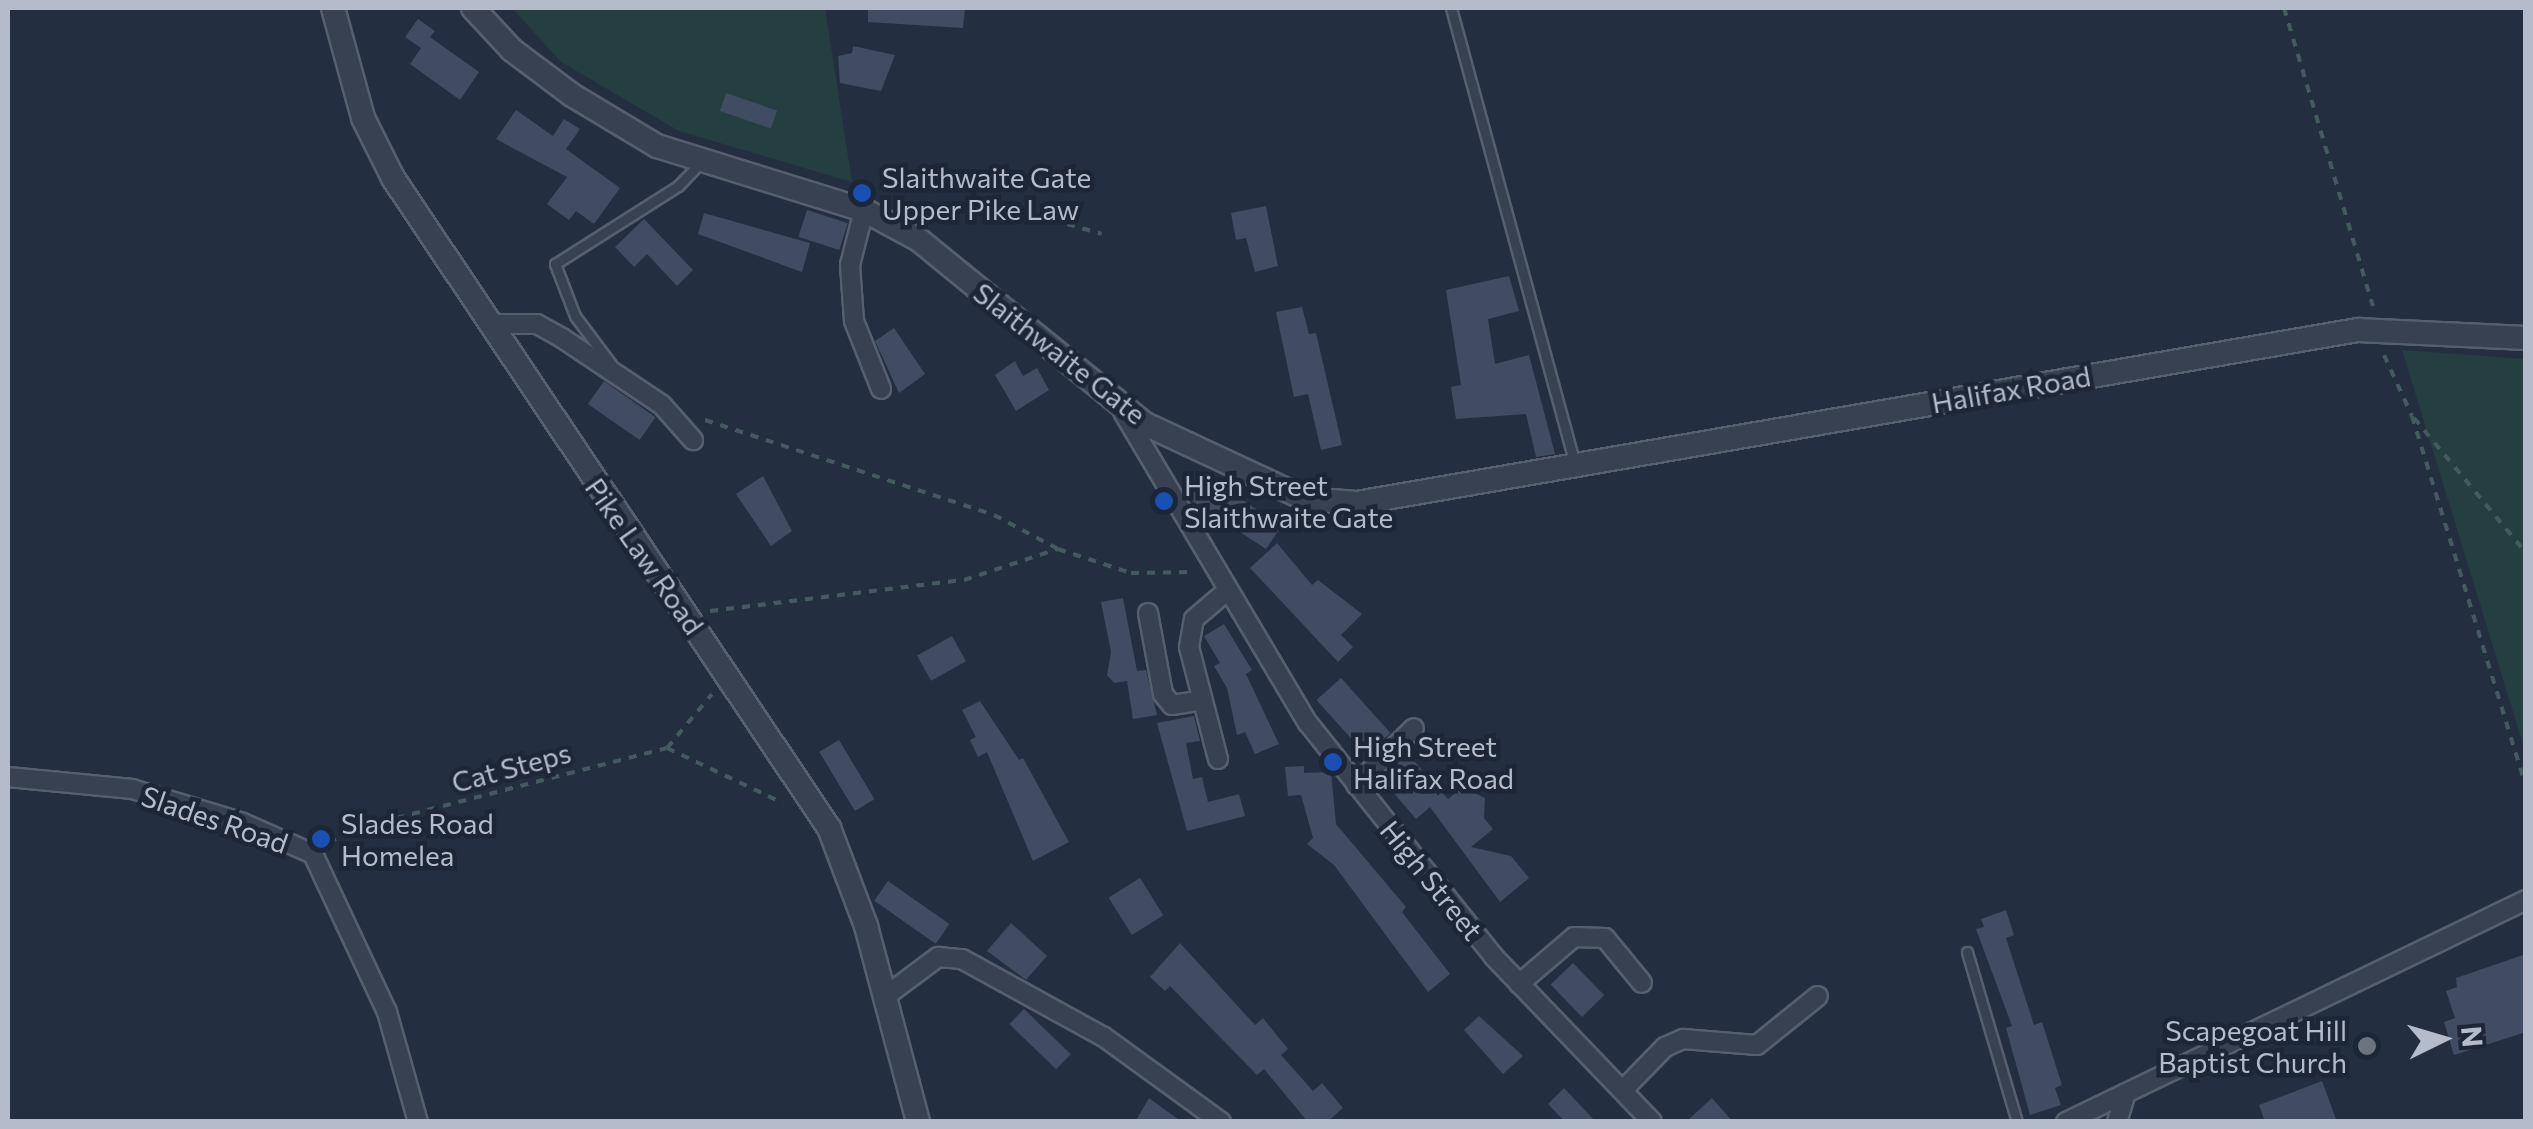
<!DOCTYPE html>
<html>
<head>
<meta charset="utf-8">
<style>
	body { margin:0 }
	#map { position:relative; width:2533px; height:1129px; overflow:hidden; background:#232f41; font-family:Commissioner,sans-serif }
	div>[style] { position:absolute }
	.green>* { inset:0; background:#253e42 }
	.building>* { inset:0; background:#3f4c61; transform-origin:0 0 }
	.path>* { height:4px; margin-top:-2px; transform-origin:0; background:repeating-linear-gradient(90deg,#435b5f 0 8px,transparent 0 16px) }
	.roads { filter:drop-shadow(2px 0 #555f6e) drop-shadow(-2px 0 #555f6e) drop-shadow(0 2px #555f6e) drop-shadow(0 -2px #555f6e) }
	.service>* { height:9px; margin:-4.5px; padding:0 4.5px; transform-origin:4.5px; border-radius:4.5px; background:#374151 }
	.minor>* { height:18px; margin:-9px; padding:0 9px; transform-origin:9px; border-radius:9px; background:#374151 }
	.tertiary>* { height:22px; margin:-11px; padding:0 11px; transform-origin:11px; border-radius:11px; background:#374151 }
	.dots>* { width:28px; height:28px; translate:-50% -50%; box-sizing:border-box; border:5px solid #1c2636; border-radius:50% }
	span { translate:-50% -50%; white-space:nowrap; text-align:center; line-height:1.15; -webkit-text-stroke:9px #1c2636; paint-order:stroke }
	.poi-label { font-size:28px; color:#b4bccb }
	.left { translate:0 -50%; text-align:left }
	.right { translate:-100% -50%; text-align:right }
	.street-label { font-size:28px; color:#b4bccb }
	.frame { position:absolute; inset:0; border:10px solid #b4bccb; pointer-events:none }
	.north { position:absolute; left:2393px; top:989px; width:100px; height:100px; -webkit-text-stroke:8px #1c2636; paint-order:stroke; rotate:85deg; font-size:28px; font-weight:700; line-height:40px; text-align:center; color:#b4bccb }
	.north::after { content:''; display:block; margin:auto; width:35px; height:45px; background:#b4bccb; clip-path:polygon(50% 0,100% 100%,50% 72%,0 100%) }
</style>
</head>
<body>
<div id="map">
	<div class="green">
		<i style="clip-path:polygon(512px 8px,825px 8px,852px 182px,679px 131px,561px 62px)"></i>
		<i style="clip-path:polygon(2402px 350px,2525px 359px,2525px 751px)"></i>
	</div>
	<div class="building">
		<i style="clip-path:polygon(868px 8px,965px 8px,963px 28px,868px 22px)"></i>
		<i style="clip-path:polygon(418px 19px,435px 31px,430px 37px,479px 72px,460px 100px,410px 64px,421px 48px,405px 37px)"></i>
		<i style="clip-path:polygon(853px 46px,895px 55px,881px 91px,840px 83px,838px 56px,852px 53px)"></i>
		<i style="left:726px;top:93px;width:54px;height:19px;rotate:19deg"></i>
		<i style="clip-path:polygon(516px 110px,553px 136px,564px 119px,580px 129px,566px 149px,620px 188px,594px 224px,576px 211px,569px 220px,547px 204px,567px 177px,496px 139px)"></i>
		<i style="clip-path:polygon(1266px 206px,1278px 266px,1255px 272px,1246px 238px,1236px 240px,1231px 213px)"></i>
		<i style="left:807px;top:210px;width:43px;height:28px;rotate:18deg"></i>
		<i style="clip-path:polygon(704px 213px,810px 243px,802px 272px,698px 234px)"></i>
		<i style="clip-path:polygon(644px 219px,693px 270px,677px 286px,647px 254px,634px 267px,615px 247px)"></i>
		<i style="clip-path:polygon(1509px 276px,1519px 311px,1488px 319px,1495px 364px,1529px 355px,1555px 454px,1536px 457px,1526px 414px,1456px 419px,1451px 387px,1461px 385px,1446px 290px)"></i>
		<i style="clip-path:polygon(1302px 307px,1309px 334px,1316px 333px,1342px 445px,1321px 450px,1308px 394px,1294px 397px,1276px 312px)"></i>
		<i style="clip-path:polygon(894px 328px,925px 374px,899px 393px,875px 341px)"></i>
		<i style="clip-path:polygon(1015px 361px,1023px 376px,1037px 368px,1049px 390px,1016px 411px,995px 375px)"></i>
		<i style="left:604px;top:381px;width:63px;height:28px;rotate:35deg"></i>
		<i style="clip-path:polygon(1204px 472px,1281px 527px,1266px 549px,1189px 499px)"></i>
		<i style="clip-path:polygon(763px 476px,792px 531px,771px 546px,736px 494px)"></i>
		<i style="clip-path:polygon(1277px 543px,1312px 585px,1318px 580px,1362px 614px,1341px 635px,1353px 647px,1338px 662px,1250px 568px)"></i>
		<i style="clip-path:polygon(1123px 598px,1137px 671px,1146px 670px,1157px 715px,1133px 719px,1127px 681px,1114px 683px,1107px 675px,1111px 652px,1101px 602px)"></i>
		<i style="clip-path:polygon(1224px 624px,1252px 670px,1246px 674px,1279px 744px,1255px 754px,1245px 732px,1237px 735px,1227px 688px,1214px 666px,1220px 663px,1204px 636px)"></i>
		<i style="left:952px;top:636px;width:29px;height:40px;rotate:61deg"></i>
		<i style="left:1341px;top:678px;width:74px;height:33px;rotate:48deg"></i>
		<i style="clip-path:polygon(980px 701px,1019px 760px,1023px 758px,1069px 842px,1033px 861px,987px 752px,978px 757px,970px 740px,976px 737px,962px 710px)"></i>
		<i style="clip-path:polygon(1194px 716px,1200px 741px,1186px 743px,1193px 779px,1202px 777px,1208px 802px,1239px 794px,1245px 816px,1187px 831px,1157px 723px)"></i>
		<i style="left:839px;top:740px;width:69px;height:23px;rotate:59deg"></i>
		<i style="clip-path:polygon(1407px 753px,1448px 799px,1463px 787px,1485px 798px,1484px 818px,1493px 829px,1471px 847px,1511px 856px,1529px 878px,1500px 902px,1430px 807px,1416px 819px,1381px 778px)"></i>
		<i style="clip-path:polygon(1304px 766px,1304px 773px,1331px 772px,1336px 824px,1406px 907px,1402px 912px,1450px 974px,1428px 992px,1334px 865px,1307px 844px,1313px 838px,1301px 795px,1288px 796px,1285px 767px)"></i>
		<i style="left:1140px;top:878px;width:44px;height:37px;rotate:58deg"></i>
		<i style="left:888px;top:881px;width:75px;height:24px;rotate:35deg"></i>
		<i style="clip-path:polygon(2006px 910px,2014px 935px,2006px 938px,2034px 1025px,2042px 1022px,2062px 1085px,2055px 1088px,2061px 1105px,2030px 1115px,2006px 1028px,2012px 1026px,1976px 929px,1984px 927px,1981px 919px)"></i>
		<i style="clip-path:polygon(1011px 923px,1047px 956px,1026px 980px,987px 951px)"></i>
		<i style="clip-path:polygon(1180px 943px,1255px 1025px,1263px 1018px,1288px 1049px,1281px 1055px,1313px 1091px,1322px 1083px,1343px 1108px,1327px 1122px,1308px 1122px,1264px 1069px,1257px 1075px,1170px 986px,1165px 991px,1150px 977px)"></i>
		<i style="clip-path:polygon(2526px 954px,2526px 1032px,2454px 1055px,2444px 1022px,2455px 1018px,2446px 991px,2457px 987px,2456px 978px)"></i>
		<i style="left:1573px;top:963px;width:45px;height:31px;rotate:46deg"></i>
		<i style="left:1024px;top:1009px;width:65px;height:21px;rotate:44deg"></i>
		<i style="clip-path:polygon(1479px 1016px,1523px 1056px,1503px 1074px,1464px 1030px)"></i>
		<i style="clip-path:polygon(2322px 1081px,2337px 1122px,2265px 1122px,2259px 1105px)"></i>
		<i style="clip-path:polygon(1564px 1088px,1596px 1122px,1565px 1122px,1548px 1104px)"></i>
		<i style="clip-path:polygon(1149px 1098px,1182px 1122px,1135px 1122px)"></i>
		<i style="clip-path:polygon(1712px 1098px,1733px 1122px,1686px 1122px)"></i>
	</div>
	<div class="path">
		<i style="left:2284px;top:8px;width:311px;rotate:73.4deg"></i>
		<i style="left:1067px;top:224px;width:36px;rotate:16deg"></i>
		<i style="left:2384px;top:355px;width:67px;rotate:65.3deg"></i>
		<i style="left:2412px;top:416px;width:388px;rotate:72.9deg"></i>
		<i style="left:2414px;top:418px;width:175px;rotate:50.3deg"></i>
		<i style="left:705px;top:420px;width:304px;rotate:18.2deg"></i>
		<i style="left:994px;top:515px;width:72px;rotate:28deg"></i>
		<i style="left:1058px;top:549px;width:77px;rotate:18.2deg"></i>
		<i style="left:1131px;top:573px;width:62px;rotate:-0.9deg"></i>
		<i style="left:710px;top:611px;width:256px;rotate:-7deg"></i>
		<i style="left:964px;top:580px;width:99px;rotate:-18.3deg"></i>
		<i style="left:667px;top:748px;width:70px;rotate:-50.2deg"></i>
		<i style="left:329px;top:843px;width:25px;rotate:-32deg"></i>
		<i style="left:350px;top:830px;width:327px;rotate:-14.5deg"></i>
		<i style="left:667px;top:748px;width:128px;rotate:25.4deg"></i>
	</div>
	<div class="roads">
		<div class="service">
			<i style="left:1451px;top:8px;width:474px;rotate:74.8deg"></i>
			<i style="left:611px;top:364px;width:60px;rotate:-126.9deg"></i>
			<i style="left:575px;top:316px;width:56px;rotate:-111deg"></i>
			<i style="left:555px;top:264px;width:146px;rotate:-32.4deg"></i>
			<i style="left:678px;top:186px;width:32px;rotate:-46deg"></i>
			<i style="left:1967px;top:952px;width:177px;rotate:73.6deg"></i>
		</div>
		<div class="minor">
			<i style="left:864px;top:210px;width:57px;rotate:104.3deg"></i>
			<i style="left:850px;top:265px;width:56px;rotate:85.9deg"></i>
			<i style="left:854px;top:321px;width:73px;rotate:68.3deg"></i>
			<i style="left:489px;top:324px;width:48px"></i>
			<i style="left:537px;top:324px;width:29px;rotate:29deg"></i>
			<i style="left:562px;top:338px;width:120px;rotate:33.8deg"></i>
			<i style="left:662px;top:405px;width:47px;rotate:48.5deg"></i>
			<i style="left:1123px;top:412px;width:362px;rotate:59.3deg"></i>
			<i style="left:1308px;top:723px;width:299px;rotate:51.5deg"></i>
			<i style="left:1494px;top:957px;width:228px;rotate:46.2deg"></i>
			<i style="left:1148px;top:613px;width:82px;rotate:79.5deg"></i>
			<i style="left:1163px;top:694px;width:14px;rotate:51deg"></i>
			<i style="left:1172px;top:705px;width:30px;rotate:-9deg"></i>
			<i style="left:1218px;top:759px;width:116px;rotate:-104.5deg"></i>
			<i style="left:1189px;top:647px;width:28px;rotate:-80deg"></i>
			<i style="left:1194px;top:619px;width:45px;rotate:-40.5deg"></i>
			<i style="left:8px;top:777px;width:125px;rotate:5.5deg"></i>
			<i style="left:132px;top:789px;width:116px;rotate:17deg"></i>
			<i style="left:243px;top:823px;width:77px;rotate:23.9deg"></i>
			<i style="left:313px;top:854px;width:174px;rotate:64.9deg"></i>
			<i style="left:387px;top:1012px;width:114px;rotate:74.3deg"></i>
			<i style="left:1356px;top:785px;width:81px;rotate:-44.5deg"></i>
			<i style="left:1519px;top:984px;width:72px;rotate:-40.5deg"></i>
			<i style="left:1574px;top:937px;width:31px;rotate:2deg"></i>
			<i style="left:1605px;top:938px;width:58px;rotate:50.6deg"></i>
			<i style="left:887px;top:995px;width:64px;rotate:-36.7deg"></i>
			<i style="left:938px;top:957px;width:24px;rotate:5deg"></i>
			<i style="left:962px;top:959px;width:162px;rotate:28.8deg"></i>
			<i style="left:1104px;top:1037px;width:145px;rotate:36deg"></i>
			<i style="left:1624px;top:1089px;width:59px;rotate:-45.7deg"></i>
			<i style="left:1665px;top:1047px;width:20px;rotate:-24deg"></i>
			<i style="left:1683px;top:1039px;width:74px;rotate:4.6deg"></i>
			<i style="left:1757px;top:1045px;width:78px;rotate:-38.8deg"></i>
			<i style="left:2066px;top:1122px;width:511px;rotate:-25.76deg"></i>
			<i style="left:2117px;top:1122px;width:30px;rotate:-73deg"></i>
		</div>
		<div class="tertiary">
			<i style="left:333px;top:8px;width:114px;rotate:74.7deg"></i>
			<i style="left:363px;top:118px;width:67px;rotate:63.4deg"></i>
			<i style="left:393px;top:178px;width:783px;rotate:56.15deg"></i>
			<i style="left:829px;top:828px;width:105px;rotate:69.3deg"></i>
			<i style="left:866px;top:926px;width:203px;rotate:75.1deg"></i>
			<i style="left:473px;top:8px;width:57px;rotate:47.1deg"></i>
			<i style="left:512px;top:50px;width:75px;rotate:36.9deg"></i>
			<i style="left:572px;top:95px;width:99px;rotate:31deg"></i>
			<i style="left:657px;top:146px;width:217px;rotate:17.2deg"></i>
			<i style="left:864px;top:210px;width:63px;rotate:28.6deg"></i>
			<i style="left:919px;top:240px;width:291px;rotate:39.2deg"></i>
			<i style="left:1145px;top:424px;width:178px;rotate:25deg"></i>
			<i style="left:1306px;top:499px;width:51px;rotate:4.5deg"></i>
			<i style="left:1357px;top:503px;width:1016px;rotate:-9.81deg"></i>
			<i style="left:2358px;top:330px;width:168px;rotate:2.7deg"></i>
		</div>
	</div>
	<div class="dots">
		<i style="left:862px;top:193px;background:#1a4fb4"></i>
		<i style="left:1164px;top:501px;background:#1a4fb4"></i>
		<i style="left:1333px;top:762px;background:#1a4fb4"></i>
		<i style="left:321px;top:839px;background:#1a4fb4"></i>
		<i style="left:2367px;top:1046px;background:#6b7280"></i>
	</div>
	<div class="poi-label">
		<span class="left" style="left:882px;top:193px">Slaithwaite Gate<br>Upper Pike Law</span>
		<span class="left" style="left:1184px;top:501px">High Street<br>Slaithwaite Gate</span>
		<span class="left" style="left:1353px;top:762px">High Street<br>Halifax Road</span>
		<span class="left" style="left:341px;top:839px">Slades Road<br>Homelea</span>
		<span class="right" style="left:2347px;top:1046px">Scapegoat Hill<br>Baptist Church</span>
	</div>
	<div class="street-label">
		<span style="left:1060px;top:353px;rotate:38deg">Slaithwaite Gate</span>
		<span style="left:2011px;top:389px;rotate:-10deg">Halifax Road</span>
		<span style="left:645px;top:556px;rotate:55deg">Pike Law Road</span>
		<span style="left:511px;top:767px;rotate:-15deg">Cat Steps</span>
		<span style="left:215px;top:819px;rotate:19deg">Slades Road</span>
		<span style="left:1432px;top:880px;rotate:51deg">High Street</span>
	</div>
	<div class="frame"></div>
	<div class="north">N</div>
</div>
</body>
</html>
